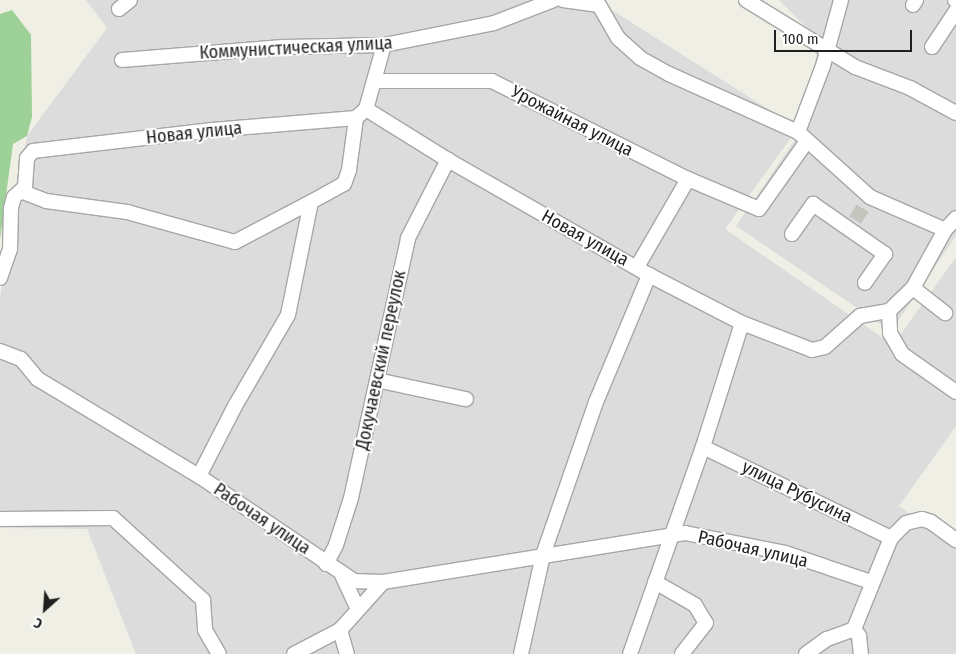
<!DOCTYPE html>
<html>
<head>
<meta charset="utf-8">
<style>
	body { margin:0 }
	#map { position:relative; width:956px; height:654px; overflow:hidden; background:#f0efe5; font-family:"Fira Sans Condensed",sans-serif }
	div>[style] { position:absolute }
	.residential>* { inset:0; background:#dddcdc }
	.forest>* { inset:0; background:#9dd198 }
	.minor-tunnel>* { height:14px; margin-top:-7px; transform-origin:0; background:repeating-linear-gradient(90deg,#c6c5bd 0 14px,transparent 0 21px) }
	.roads { filter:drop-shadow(1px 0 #a6a6a6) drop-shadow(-1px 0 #a6a6a6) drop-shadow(0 1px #a6a6a6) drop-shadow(0 -1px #a6a6a6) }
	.minor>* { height:14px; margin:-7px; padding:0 7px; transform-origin:7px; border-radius:7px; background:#fff }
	span { translate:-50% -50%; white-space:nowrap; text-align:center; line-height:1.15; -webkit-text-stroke:4px #fff; paint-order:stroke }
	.street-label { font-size:18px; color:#1f1f1f }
	.north { position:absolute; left:20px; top:584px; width:50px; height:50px; -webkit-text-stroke:4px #fff; paint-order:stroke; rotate:206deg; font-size:14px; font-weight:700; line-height:20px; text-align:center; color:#1f1f1f }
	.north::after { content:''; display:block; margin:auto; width:18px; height:22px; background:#1f1f1f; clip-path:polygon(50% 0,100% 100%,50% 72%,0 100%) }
	.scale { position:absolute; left:774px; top:30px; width:138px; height:22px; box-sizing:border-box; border:2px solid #1f1f1f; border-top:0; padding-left:6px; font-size:15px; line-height:18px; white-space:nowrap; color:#1f1f1f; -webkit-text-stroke:4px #fff; paint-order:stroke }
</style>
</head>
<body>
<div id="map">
	<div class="residential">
		<i style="clip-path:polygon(86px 0,596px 0,798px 128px,725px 229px,893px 345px,956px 257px,956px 426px,899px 506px,956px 546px,956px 654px,136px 654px,87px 529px,0 528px,0 298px,27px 136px,107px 28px)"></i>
		<i style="clip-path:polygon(779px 0,956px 0,956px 236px,891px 331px,736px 226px,803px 128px,819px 40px)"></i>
	</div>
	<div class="forest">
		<i style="clip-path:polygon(12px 10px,31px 35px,32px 117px,27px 136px,13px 144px,0 239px,0 14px)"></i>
	</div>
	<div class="minor-tunnel">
		<i style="left:855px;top:220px;width:17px;rotate:-57deg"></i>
	</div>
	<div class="roads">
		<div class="minor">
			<i style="left:563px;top:0;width:36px;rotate:8deg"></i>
			<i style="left:599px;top:5px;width:38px;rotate:60deg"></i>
			<i style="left:618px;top:38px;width:30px;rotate:42deg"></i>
			<i style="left:640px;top:58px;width:33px;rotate:29deg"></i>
			<i style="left:669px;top:74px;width:141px;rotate:24.2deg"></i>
			<i style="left:798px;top:132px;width:97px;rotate:42.1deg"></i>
			<i style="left:870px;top:197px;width:82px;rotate:23.7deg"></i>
			<i style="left:945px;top:230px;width:16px;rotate:-47deg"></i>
			<i style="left:746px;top:0;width:128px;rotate:31.6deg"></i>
			<i style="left:855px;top:67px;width:59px;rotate:20.9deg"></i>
			<i style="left:910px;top:88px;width:52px;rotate:28.5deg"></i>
			<i style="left:955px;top:0;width:1px;rotate:45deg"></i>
			<i style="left:913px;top:5px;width:6px;rotate:-59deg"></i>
			<i style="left:119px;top:9px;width:14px;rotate:-39deg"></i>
			<i style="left:932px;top:47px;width:43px;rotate:-56.3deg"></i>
			<i style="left:122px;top:60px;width:164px;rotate:-4.6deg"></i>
			<i style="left:285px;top:47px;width:99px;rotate:-1.2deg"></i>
			<i style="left:384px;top:45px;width:112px;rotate:-11.3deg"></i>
			<i style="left:494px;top:23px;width:64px;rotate:-21deg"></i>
			<i style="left:376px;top:81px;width:116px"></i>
			<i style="left:492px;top:81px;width:219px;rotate:26.6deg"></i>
			<i style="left:688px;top:179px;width:77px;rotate:22.9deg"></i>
			<i style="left:759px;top:209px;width:83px;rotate:-54.8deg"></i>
			<i style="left:366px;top:109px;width:97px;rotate:31.9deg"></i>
			<i style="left:448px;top:160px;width:232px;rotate:29.8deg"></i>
			<i style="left:649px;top:275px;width:105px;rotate:27.3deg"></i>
			<i style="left:742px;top:323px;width:75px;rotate:21.1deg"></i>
			<i style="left:812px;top:350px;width:13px;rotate:-13deg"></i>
			<i style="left:825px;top:347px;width:47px;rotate:-41.5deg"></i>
			<i style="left:860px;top:316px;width:29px;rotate:-10deg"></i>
			<i style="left:889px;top:311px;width:33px;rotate:-44deg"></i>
			<i style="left:913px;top:288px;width:66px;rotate:-61.1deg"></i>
			<i style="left:798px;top:132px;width:71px;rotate:-69.3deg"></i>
			<i style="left:823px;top:66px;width:68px;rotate:-74.7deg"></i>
			<i style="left:23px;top:192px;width:25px;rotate:21deg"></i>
			<i style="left:46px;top:201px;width:82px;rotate:7.7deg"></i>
			<i style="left:127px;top:212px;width:112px;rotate:15.5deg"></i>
			<i style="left:235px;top:242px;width:86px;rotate:-27.8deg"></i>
			<i style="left:792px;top:234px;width:37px;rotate:-55deg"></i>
			<i style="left:813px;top:204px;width:88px;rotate:34.8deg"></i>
			<i style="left:885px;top:254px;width:35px;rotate:125deg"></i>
			<i style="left:637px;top:267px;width:102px;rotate:-59.9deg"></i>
			<i style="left:0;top:278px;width:31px;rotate:-71deg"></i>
			<i style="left:10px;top:249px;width:41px;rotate:-88.6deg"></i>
			<i style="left:11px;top:208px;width:11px;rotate:-75deg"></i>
			<i style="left:14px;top:197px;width:15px;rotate:-42deg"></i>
			<i style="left:25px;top:187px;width:29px;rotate:-86deg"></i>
			<i style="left:27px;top:158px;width:9px;rotate:-49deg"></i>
			<i style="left:33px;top:151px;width:180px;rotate:-6.7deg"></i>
			<i style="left:212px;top:130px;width:144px;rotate:-4.8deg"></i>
			<i style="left:913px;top:288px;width:41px;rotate:38deg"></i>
			<i style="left:889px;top:311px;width:22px;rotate:87deg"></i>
			<i style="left:890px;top:333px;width:24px;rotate:60deg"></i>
			<i style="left:902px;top:354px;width:66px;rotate:35.1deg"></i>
			<i style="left:742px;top:323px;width:130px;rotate:107.5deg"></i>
			<i style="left:703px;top:447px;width:209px;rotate:25.8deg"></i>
			<i style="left:0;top:351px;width:22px;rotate:21deg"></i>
			<i style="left:21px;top:359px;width:26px;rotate:50deg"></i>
			<i style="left:38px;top:379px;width:188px;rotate:31.1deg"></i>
			<i style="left:199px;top:476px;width:187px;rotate:34.1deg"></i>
			<i style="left:354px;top:581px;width:29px;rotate:2deg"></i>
			<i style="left:383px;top:582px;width:306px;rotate:-9.2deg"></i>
			<i style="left:685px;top:533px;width:102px;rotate:11.3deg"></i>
			<i style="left:785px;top:553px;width:91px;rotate:18.6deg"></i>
			<i style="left:377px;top:380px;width:91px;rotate:12.1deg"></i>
			<i style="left:199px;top:476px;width:79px;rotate:-62.8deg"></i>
			<i style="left:235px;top:406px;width:105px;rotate:-59.8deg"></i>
			<i style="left:288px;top:315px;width:115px;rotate:-78.5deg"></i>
			<i style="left:311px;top:202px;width:38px;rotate:-29deg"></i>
			<i style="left:344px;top:184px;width:15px;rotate:-70deg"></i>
			<i style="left:349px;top:170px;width:52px;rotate:-82.3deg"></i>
			<i style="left:356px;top:118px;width:13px;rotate:-42deg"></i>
			<i style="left:366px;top:109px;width:66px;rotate:-74.3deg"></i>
			<i style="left:0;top:519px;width:113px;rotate:-0.5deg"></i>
			<i style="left:113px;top:518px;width:122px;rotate:42.3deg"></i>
			<i style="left:203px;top:600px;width:30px;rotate:86deg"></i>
			<i style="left:205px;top:630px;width:28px;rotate:60deg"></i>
			<i style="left:326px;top:564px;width:21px;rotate:-62deg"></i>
			<i style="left:336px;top:545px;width:49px;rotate:-72.3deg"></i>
			<i style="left:351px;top:498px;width:266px;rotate:-77.6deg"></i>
			<i style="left:408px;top:238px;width:88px;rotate:-62.9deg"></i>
			<i style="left:342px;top:575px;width:38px;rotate:65deg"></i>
			<i style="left:655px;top:582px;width:46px;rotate:29.9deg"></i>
			<i style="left:695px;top:605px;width:21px;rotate:59deg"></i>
			<i style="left:706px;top:623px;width:39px;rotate:128deg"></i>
			<i style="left:854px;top:629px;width:98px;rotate:-67.9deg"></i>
			<i style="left:891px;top:538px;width:21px;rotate:-45deg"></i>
			<i style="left:906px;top:523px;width:16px;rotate:-14deg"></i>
			<i style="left:922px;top:519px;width:9px;rotate:18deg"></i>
			<i style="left:931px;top:522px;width:31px;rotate:36deg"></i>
			<i style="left:854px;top:629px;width:9px;rotate:54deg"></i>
			<i style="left:859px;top:636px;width:18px;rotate:84deg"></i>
			<i style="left:340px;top:630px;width:25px;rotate:74deg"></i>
			<i style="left:294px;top:654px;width:52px;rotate:-27.6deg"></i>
			<i style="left:340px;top:630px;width:64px;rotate:-48.1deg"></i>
			<i style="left:521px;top:654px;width:101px;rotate:-77.5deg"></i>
			<i style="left:543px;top:555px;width:162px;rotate:-70.9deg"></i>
			<i style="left:596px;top:402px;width:138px;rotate:-67.3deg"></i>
			<i style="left:630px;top:654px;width:219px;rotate:-70.6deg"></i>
			<i style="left:806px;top:654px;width:26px;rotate:-36deg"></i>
			<i style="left:827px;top:639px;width:29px;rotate:-20deg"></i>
		</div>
	</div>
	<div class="street-label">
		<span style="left:296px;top:48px;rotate:-3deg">Коммунистическая улица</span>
		<span style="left:572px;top:121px;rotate:27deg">Урожайная улица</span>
		<span style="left:194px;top:133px;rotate:-6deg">Новая улица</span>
		<span style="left:585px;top:238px;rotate:29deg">Новая улица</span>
		<span style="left:381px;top:360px;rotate:-78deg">Докучаевский переулок</span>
		<span style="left:797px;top:492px;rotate:26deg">улица Рубусина</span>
		<span style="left:262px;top:519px;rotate:34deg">Рабочая улица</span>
		<span style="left:753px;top:549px;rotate:13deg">Рабочая улица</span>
	</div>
	<div class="north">С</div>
	<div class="scale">100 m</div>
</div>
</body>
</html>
